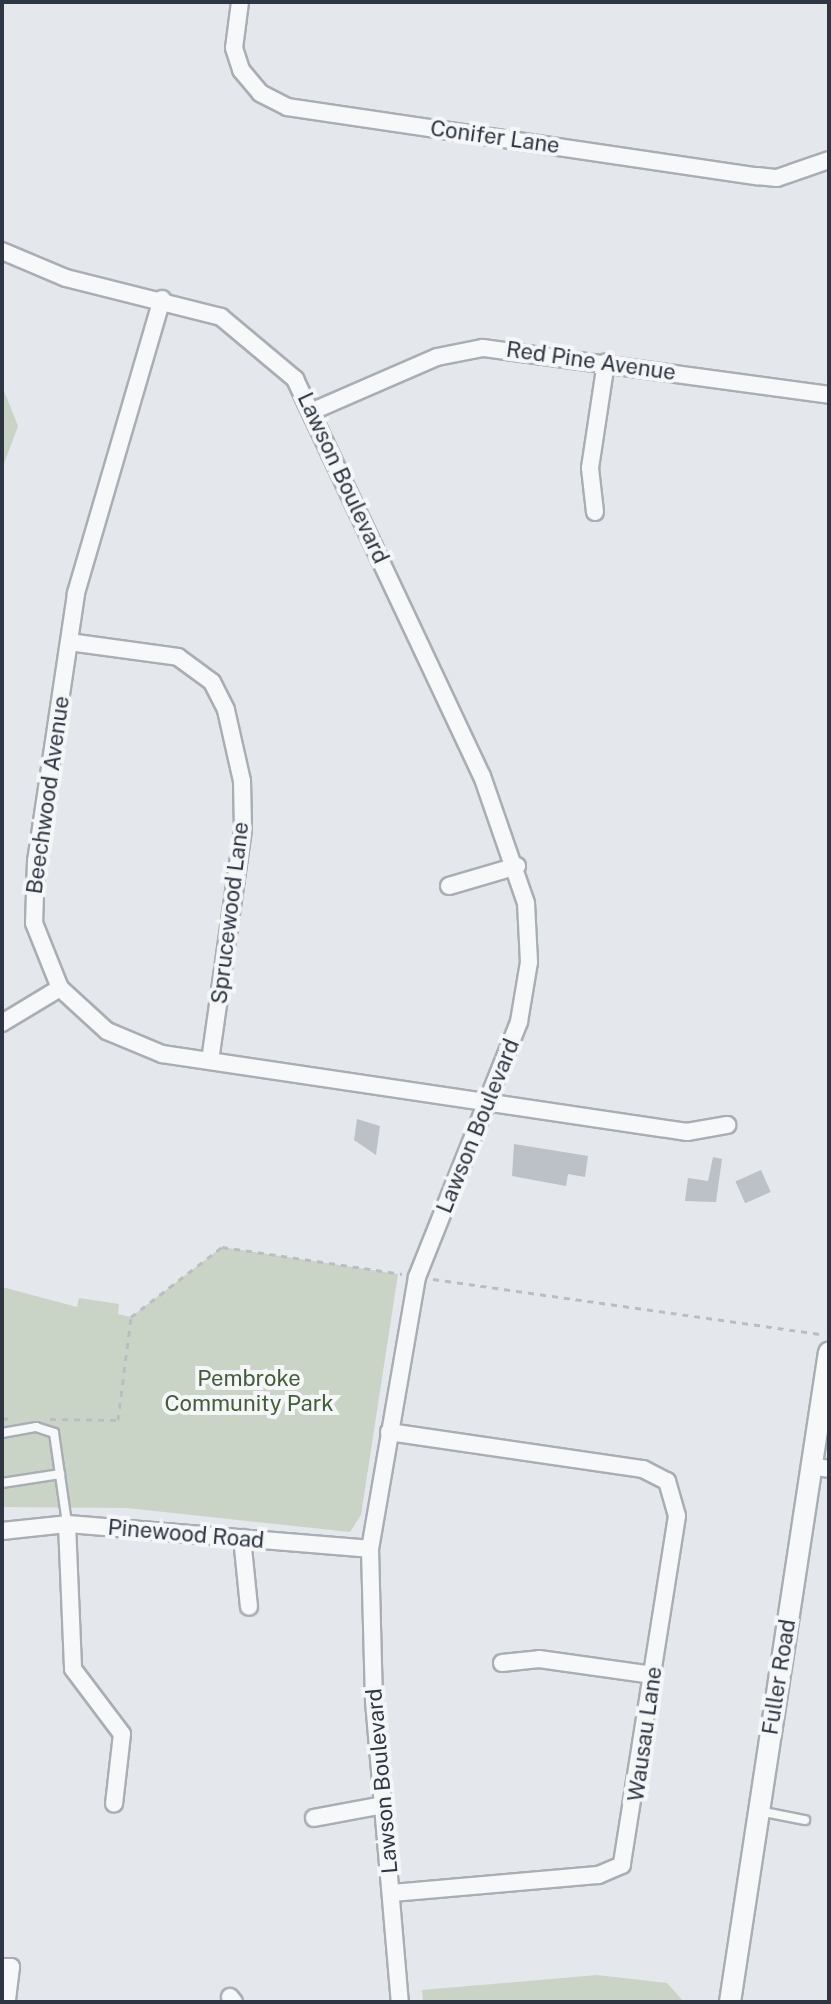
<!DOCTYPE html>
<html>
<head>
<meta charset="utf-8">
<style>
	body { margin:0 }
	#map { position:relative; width:831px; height:2004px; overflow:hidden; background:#e4e7eb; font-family:"Public Sans",sans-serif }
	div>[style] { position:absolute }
	.green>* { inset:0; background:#cad4c6 }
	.building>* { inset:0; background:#bcc1c7; transform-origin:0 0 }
	.path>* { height:3px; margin-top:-1.5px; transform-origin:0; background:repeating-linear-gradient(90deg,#babec2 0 6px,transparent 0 12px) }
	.roads { filter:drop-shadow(2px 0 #a9aeb5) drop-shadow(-2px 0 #a9aeb5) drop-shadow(0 2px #a9aeb5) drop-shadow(0 -2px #a9aeb5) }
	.service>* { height:8px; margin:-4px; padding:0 4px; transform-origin:4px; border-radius:4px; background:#f7f8f9 }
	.minor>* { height:16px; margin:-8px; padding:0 8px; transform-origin:8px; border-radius:8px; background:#f7f8f9 }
	.tertiary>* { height:20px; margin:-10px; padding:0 10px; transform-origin:10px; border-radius:10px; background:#f7f8f9 }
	span { translate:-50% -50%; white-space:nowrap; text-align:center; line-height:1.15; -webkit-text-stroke:8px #f4f6f8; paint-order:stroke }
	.street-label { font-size:22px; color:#2d3642 }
	.park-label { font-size:22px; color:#435d3b }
	.frame { position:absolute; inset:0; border:4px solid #2d3642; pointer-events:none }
</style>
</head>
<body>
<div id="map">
	<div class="green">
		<i style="clip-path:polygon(2px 386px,18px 426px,2px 469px)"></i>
		<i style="clip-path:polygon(222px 1247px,398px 1274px,361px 1515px,350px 1532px,127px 1508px,2px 1507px,2px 1287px,77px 1307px,79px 1298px,119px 1304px,118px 1314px,131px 1317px)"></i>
		<i style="clip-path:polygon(597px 1975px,667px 1983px,684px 2002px,423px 2002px,422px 1990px)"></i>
	</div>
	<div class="building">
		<i style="clip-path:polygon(357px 1119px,380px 1126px,376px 1155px,354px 1140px)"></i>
		<i style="clip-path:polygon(514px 1144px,588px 1156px,585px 1177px,568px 1174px,566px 1186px,512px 1176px)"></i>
		<i style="clip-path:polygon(713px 1157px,722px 1159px,716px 1202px,685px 1201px,688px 1178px,708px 1181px)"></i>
		<i style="left:761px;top:1170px;width:24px;height:28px;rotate:66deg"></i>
	</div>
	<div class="path">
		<i style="left:433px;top:1279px;width:396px;rotate:8.1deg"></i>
		<i style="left:2px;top:1419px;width:12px;rotate:-5deg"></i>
		<i style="left:50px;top:1419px;width:68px;rotate:0.8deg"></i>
		<i style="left:118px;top:1420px;width:104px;rotate:-82.8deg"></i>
		<i style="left:131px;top:1317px;width:115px;rotate:-37.6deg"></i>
		<i style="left:222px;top:1247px;width:182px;rotate:8.5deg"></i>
	</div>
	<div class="roads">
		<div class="service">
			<i style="left:2px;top:1433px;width:35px;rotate:-10deg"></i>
			<i style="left:36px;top:1427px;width:19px;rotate:18deg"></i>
			<i style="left:54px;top:1433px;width:91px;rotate:81.8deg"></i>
			<i style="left:2px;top:1483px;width:59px;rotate:-8.8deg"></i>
			<i style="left:759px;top:1811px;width:47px;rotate:11.1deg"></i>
		</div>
		<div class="minor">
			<i style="left:240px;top:2px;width:46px;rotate:97.4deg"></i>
			<i style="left:234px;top:48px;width:23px;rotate:72deg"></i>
			<i style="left:241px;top:70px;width:30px;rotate:50deg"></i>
			<i style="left:260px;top:93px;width:30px;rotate:27deg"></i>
			<i style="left:287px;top:107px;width:475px;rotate:8.4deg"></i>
			<i style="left:757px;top:176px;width:20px;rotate:6deg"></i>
			<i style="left:777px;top:178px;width:55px;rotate:-19.1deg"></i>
			<i style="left:2px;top:251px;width:69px;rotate:22.9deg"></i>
			<i style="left:66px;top:278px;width:160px;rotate:14.1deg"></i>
			<i style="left:221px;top:317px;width:97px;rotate:40deg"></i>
			<i style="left:295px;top:379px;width:439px;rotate:64.8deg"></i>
			<i style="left:482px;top:776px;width:134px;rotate:70.9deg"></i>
			<i style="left:526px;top:903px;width:59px;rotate:87.1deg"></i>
			<i style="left:529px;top:962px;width:61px;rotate:99.5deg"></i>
			<i style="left:519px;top:1022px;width:275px;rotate:111.8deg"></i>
			<i style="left:417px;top:1277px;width:276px;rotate:99.8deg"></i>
			<i style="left:370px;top:1549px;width:152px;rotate:88.5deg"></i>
			<i style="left:374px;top:1701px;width:302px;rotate:85.1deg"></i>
			<i style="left:162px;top:299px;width:307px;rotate:106.3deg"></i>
			<i style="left:76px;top:594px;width:270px;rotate:98.5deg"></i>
			<i style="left:36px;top:861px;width:62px;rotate:91.8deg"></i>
			<i style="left:34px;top:923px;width:70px;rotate:68.2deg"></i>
			<i style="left:60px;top:988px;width:64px;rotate:42.5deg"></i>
			<i style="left:107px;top:1031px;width:60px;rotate:22.7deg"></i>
			<i style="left:162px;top:1054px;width:531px;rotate:8.45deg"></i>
			<i style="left:687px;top:1132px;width:41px;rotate:-9.9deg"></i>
			<i style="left:315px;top:410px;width:133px;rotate:-23.5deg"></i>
			<i style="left:437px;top:357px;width:47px;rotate:-11.1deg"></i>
			<i style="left:483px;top:348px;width:349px;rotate:7.7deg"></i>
			<i style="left:595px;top:512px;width:44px;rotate:-96.5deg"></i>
			<i style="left:590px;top:468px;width:107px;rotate:-81.4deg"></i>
			<i style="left:69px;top:642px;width:110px;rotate:7.8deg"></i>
			<i style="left:178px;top:657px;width:42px;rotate:36.3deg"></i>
			<i style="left:212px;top:682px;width:31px;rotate:63deg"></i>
			<i style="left:226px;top:710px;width:73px;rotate:77.3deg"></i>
			<i style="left:242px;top:781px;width:48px;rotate:88.8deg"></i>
			<i style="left:243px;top:829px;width:234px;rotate:98.1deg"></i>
			<i style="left:449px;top:886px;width:71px;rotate:-16.4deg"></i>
			<i style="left:2px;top:1023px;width:68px;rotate:-31.1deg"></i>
			<i style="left:389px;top:1432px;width:257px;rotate:8.3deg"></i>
			<i style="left:643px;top:1469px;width:27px;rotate:27deg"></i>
			<i style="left:667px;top:1481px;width:36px;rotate:74deg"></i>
			<i style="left:677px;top:1516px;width:353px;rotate:99deg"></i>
			<i style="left:622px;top:1865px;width:26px;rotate:157deg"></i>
			<i style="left:598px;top:1875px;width:207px;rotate:175deg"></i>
			<i style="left:811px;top:1466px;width:18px;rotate:9deg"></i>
			<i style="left:67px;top:1524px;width:145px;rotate:87.6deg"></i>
			<i style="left:73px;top:1669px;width:81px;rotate:53deg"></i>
			<i style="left:122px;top:1734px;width:70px;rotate:96.5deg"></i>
			<i style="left:2px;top:1531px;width:65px;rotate:-6.1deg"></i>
			<i style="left:67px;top:1524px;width:304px;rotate:4.7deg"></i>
			<i style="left:242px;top:1538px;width:69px;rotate:84.2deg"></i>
			<i style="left:502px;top:1663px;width:37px;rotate:-6deg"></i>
			<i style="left:539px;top:1659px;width:115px;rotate:8deg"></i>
			<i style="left:314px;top:1818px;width:70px;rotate:-10.7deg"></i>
			<i style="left:2px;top:1967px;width:9px"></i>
			<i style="left:11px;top:1967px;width:35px;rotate:97deg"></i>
			<i style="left:230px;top:1997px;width:6px;rotate:51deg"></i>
		</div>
		<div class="tertiary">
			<i style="left:730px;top:2002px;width:657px;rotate:-81.34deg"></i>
		</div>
	</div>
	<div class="street-label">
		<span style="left:495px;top:137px;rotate:8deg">Conifer Lane</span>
		<span style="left:591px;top:361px;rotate:8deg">Red Pine Avenue</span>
		<span style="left:343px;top:478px;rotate:65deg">Lawson Boulevard</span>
		<span style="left:48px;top:795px;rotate:-82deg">Beechwood Avenue</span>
		<span style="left:230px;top:913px;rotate:-83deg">Sprucewood Lane</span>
		<span style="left:478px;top:1126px;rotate:-68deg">Lawson Boulevard</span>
		<span style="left:186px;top:1534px;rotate:5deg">Pinewood Road</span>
		<span style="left:779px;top:1677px;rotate:-81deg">Fuller Road</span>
		<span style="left:645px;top:1734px;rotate:-82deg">Wausau Lane</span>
		<span style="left:382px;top:1781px;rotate:-95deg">Lawson Boulevard</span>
	</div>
	<div class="park-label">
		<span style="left:249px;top:1391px">Pembroke<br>Community Park</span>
	</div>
	<div class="frame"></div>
</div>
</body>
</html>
